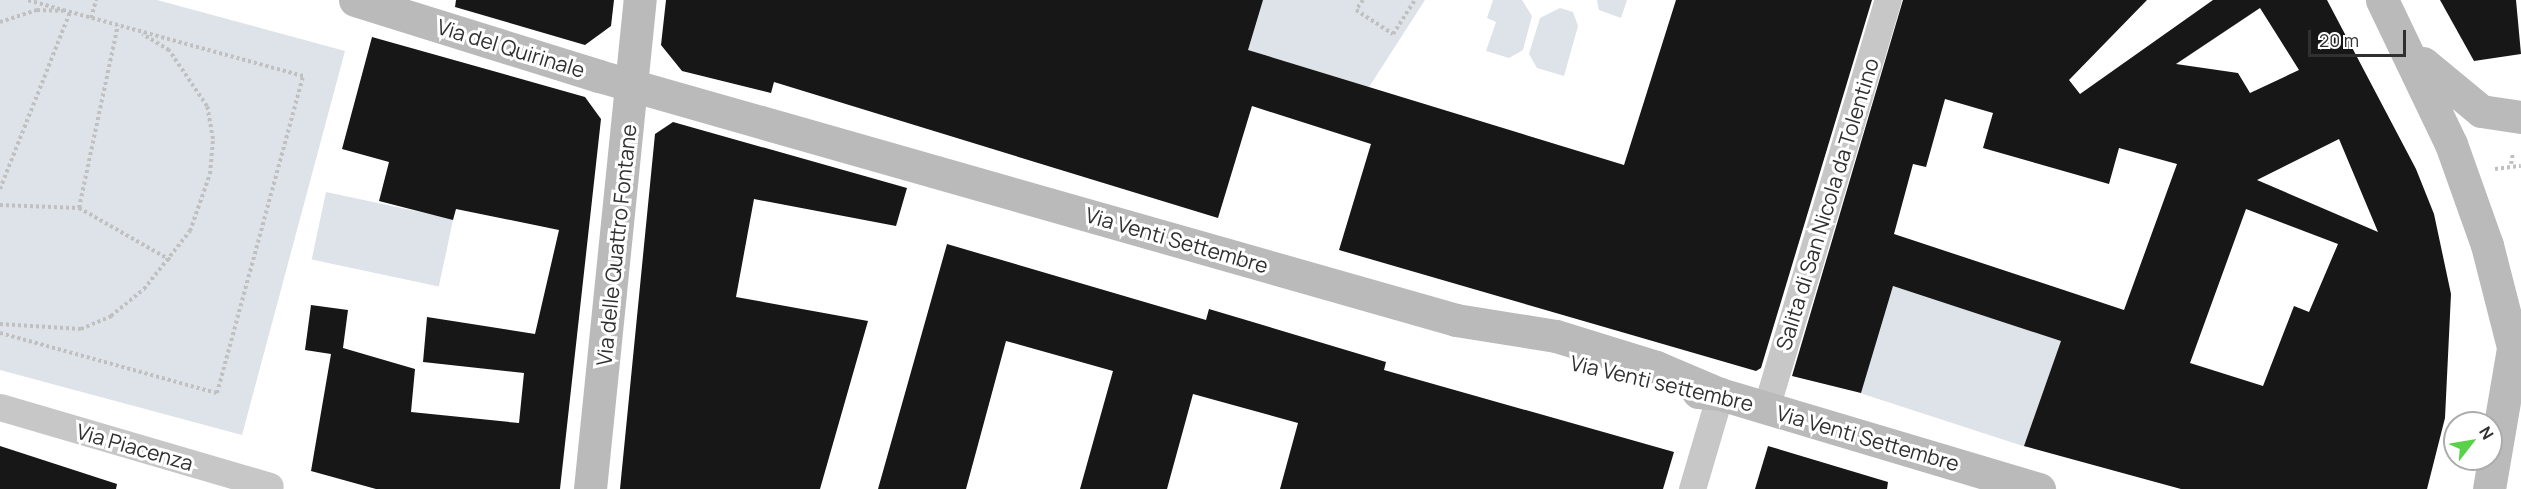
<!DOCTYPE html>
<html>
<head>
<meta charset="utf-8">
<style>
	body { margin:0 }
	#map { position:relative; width:2521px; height:489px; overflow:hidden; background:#fff; font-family:Manrope,sans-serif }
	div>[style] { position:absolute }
	.green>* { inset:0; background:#dde3e8; transform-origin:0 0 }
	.building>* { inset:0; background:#171717 }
	.path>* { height:4px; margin-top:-2px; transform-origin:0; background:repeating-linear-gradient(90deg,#c0c0c0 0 3px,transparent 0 6px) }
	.street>* { height:27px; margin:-13.5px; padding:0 13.5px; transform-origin:13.5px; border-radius:13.5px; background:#c7c7c7 }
	.secondary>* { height:33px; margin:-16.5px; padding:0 16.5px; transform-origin:16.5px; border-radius:16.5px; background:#bababa }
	span { translate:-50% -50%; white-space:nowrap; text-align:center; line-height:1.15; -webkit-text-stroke:6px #fff; paint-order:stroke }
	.street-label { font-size:21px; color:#303030 }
	.north { position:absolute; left:2443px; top:411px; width:60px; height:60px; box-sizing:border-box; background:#fff; border:2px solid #acacac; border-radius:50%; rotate:59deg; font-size:16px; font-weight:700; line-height:24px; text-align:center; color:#303030 }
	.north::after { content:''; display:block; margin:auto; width:21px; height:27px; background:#59d148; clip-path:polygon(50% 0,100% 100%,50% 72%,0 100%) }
	.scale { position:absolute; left:2308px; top:30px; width:98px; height:27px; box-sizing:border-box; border:3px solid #303030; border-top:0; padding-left:8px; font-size:18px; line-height:21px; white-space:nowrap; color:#303030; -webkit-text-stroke:4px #fff; paint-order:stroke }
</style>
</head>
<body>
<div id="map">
	<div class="green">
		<i style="clip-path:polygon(0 0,157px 0,345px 51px,242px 435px,0 370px)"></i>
		<i style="clip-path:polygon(1263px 0,1425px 0,1369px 87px,1205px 37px)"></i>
		<i style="clip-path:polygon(1493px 0,1522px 0,1532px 16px,1523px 50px,1509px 58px,1486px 51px,1496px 22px,1487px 18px)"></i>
		<i style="clip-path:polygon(1597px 0,1627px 0,1621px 18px,1599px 10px)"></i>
		<i style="clip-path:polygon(1560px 8px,1573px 12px,1578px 26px,1564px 76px,1537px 68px,1529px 54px,1540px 18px)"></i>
		<i style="left:326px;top:192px;width:130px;height:69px;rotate:12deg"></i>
		<i style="left:1893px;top:286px;width:177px;height:112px;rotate:18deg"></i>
	</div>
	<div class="building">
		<i style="clip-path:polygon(456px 0,614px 0,611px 26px,585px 45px,455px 7px)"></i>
		<i style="clip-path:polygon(666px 0,1263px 0,1248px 50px,1624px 165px,1676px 0,1872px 0,1761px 368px,1756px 371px,1339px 250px,1371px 144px,1252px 106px,1218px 218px,774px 82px,771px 93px,682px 71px,661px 45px)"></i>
		<i style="clip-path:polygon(evenodd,1903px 0,2147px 0,2069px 80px,2080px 94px,2213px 0,2327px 0,2416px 169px,2434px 214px,2451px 294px,2445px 418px,2427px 489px,2181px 489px,2024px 446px,2061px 341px,1893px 286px,1861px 393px,1792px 376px,1903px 0,2260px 8px,2299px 70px,2250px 93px,2238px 73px,2176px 64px,2260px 8px,1903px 0,1945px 99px,1993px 113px,1983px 148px,2109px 184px,2119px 148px,2177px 164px,2124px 310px,1894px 234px,1913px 164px,1926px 167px,1945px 99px,1903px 0,2339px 139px,2378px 232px,2257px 180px,2339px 139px,1903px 0,2246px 209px,2338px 244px,2309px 312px,2294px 306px,2263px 386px,2190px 363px,2246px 209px)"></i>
		<i style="clip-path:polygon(2440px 0,2516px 0,2521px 54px,2474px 61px)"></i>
		<i style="clip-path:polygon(372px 37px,585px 97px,601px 119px,560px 489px,376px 489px,311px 471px,331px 354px,305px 350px,311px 305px,348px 310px,343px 348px,415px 369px,411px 412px,519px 423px,524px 373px,423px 362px,427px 317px,535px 334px,559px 230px,456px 209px,453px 220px,379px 201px,389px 162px,342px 149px)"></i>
		<i style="clip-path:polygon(673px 122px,907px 188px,896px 226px,754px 199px,736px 297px,868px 321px,820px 489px,620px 489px,655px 134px)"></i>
		<i style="clip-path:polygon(947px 244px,1206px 320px,1209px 309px,1386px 362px,1384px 370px,1674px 452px,1663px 489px,1280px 489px,1298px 423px,1193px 394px,1167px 489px,1080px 489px,1113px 371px,1006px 341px,966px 489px,878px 489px)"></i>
		<i style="clip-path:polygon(0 446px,117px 484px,116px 489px,0 489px)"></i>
		<i style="clip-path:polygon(1768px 446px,1888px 482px,1887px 489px,1755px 489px)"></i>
	</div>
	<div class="path">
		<i style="left:1363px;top:0;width:12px;rotate:125deg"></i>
		<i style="left:1356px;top:10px;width:44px;rotate:33deg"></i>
		<i style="left:1393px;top:34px;width:40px;rotate:-57.1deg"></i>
		<i style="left:91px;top:18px;width:19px;rotate:-74deg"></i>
		<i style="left:0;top:22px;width:39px;rotate:-18deg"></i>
		<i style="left:37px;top:10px;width:26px;rotate:2deg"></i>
		<i style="left:2511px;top:164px;width:10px;rotate:-79deg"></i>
		<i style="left:2495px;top:169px;width:26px;rotate:-7deg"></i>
		<i style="left:0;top:189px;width:190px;rotate:-68.4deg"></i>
		<i style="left:0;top:205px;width:79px;rotate:2.2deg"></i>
		<i style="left:79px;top:208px;width:105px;rotate:29.7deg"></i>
		<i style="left:79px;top:208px;width:187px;rotate:-78deg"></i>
		<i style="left:0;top:324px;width:81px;rotate:3.5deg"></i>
		<i style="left:81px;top:329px;width:33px;rotate:-23deg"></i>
		<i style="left:111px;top:316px;width:43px;rotate:-39.3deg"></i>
		<i style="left:144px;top:289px;width:74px;rotate:-51.6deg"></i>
		<i style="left:190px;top:231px;width:60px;rotate:-70.7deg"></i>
		<i style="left:210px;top:174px;width:35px;rotate:-85deg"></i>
		<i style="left:213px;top:139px;width:34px;rotate:-100deg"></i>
		<i style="left:207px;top:106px;width:68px;rotate:-124.2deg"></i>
		<i style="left:169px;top:50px;width:31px;rotate:-149deg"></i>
		<i style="left:0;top:333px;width:225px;rotate:15.5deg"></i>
		<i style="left:217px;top:393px;width:328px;rotate:-74.8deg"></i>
		<i style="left:303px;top:76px;width:286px;rotate:-164.6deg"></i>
	</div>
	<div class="street">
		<i style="left:0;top:407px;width:281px;rotate:16.3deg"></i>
		<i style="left:1766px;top:408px;width:426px;rotate:-73.4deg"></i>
		<i style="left:1692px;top:489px;width:99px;rotate:-73.6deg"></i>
	</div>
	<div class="secondary">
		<i style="left:355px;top:0;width:256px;rotate:17.3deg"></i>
		<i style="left:599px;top:76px;width:891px;rotate:15.89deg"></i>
		<i style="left:1456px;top:320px;width:101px;rotate:9.1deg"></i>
		<i style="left:1556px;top:336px;width:105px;rotate:17.2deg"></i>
		<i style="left:1656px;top:367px;width:69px;rotate:22.9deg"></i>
		<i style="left:2382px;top:0;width:160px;rotate:64.4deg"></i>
		<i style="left:2451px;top:144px;width:107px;rotate:70.4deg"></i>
		<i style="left:2487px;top:245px;width:105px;rotate:75.7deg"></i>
		<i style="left:2423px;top:63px;width:75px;rotate:39.6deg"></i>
		<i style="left:2481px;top:111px;width:40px;rotate:8.5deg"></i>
		<i style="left:1698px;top:392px;width:22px;rotate:5deg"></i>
		<i style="left:1720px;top:394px;width:333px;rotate:16.6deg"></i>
		<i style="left:590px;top:489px;width:492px;rotate:-84.2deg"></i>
		<i style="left:2489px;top:489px;width:166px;rotate:-80.3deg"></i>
	</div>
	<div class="street-label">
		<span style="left:511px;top:48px;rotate:17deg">Via del Quirinale</span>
		<span style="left:1827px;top:204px;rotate:-73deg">Salita di San Nicola da Tolentino</span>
		<span style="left:1177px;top:240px;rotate:16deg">Via Venti Settembre</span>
		<span style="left:616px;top:245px;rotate:-84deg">Via delle Quattro Fontane</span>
		<span style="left:1662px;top:383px;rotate:13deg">Via Venti settembre</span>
		<span style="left:1868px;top:438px;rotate:16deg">Via Venti Settembre</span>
		<span style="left:135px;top:447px;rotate:16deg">Via Piacenza</span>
	</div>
	<div class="north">N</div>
	<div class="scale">20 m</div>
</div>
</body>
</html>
